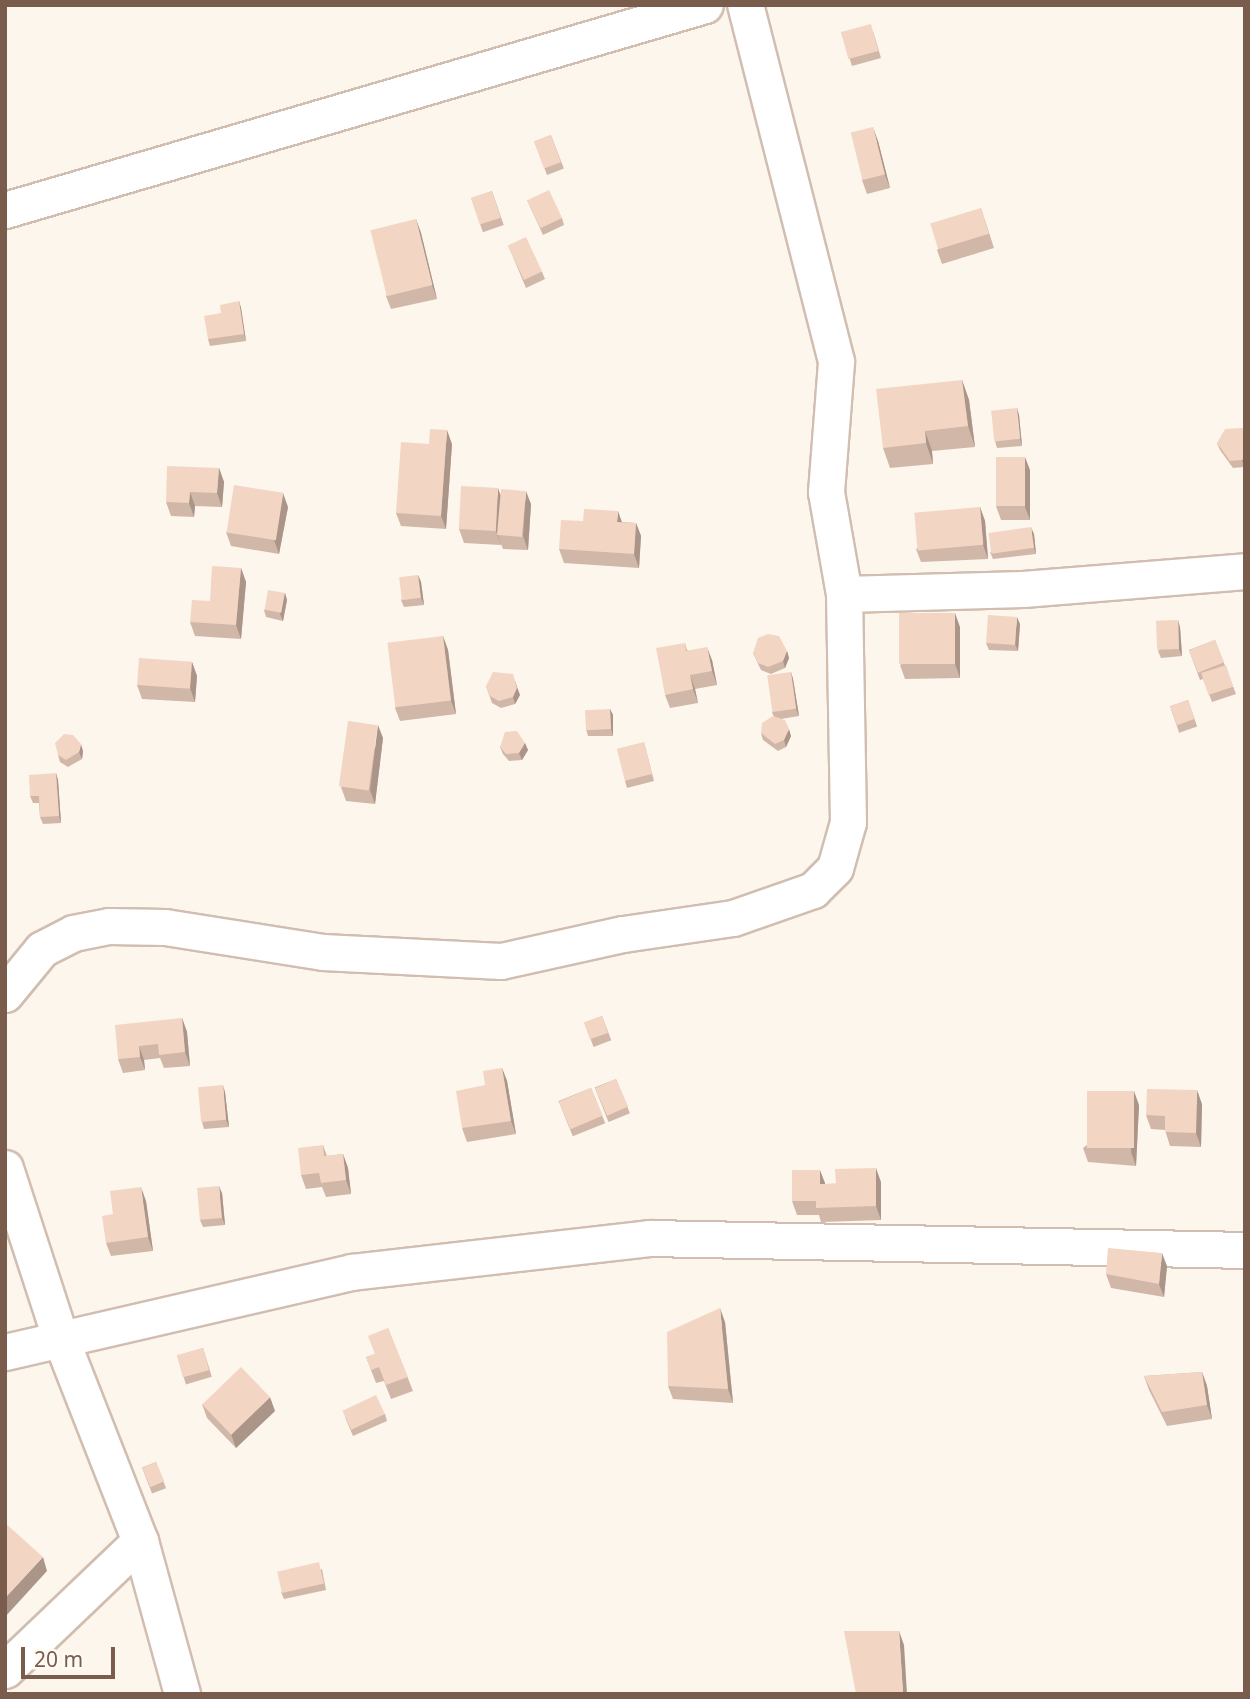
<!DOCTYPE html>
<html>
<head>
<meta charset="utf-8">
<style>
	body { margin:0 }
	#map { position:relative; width:1250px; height:1699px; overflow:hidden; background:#fdf6ec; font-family:"Noto Sans",sans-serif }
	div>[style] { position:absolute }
	.roads { filter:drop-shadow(2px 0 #d1beb0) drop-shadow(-2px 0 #d1beb0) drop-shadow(0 2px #d1beb0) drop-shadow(0 -2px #d1beb0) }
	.street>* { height:35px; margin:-17.5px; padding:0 17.5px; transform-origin:17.5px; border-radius:17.5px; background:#fff }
	.wall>* { inset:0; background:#d1b7a8; transform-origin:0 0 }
	.shaded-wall>* { inset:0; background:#aa9588 }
	.building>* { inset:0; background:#f3d5c3; transform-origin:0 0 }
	span { translate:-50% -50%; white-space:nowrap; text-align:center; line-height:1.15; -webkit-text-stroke:7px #fffaf3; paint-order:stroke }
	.frame { position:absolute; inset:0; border:7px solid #7a5c4d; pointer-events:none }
	.scale { position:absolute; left:21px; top:1647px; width:94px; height:32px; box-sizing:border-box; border:4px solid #7a5c4d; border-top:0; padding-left:9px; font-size:21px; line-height:24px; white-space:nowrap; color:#7a5c4d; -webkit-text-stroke:5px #fffaf3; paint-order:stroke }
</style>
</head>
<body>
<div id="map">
	<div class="roads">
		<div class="street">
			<i style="left:5px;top:210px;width:729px;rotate:-16.32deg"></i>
			<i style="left:844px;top:594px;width:179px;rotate:-1.6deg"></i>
			<i style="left:1023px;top:589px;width:223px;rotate:-4.6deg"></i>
			<i style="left:5px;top:994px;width:58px;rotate:-50.6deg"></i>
			<i style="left:42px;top:949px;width:35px;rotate:-27deg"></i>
			<i style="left:73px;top:933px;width:37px;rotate:-11deg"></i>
			<i style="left:109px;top:926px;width:56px;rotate:1deg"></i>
			<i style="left:165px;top:927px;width:160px;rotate:9deg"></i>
			<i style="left:323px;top:952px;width:178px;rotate:2.9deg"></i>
			<i style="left:501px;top:961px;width:125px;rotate:-12.5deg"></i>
			<i style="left:623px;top:934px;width:111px;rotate:-8.3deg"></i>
			<i style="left:733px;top:918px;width:85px;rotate:-19.3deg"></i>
			<i style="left:813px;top:890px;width:31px;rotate:-45deg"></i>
			<i style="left:835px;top:868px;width:48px;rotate:-74.2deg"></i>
			<i style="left:848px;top:822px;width:228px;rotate:-91deg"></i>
			<i style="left:844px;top:594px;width:104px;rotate:-100deg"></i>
			<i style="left:826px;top:492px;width:131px;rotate:-85.6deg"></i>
			<i style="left:836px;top:361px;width:367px;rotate:-104.3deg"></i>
			<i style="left:5px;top:1168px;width:178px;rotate:72deg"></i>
			<i style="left:60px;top:1337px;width:219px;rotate:68.6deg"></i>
			<i style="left:140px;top:1541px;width:159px;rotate:74.6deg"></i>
			<i style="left:5px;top:1352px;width:356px;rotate:-13deg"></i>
			<i style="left:352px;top:1272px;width:299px;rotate:-6.5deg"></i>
			<i style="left:649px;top:1238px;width:596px;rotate:1.15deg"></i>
			<i style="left:5px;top:1670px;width:187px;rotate:-43.7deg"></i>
		</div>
	</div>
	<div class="wall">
		<i style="clip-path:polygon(873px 31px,881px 58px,852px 66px,841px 32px)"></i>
		<i style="left:551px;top:135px;width:36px;height:18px;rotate:69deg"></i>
		<i style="clip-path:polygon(878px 141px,890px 188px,867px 194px,862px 180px)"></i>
		<i style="left:492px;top:191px;width:36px;height:22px;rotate:71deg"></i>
		<i style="clip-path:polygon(527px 200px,562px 218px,564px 225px,543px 235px)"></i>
		<i style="clip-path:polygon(981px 208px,994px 248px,942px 264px,937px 250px)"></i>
		<i style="clip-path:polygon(416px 219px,421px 233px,437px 299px,391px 309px,386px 296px)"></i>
		<i style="clip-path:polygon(508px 245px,542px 272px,545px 279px,526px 288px)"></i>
		<i style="clip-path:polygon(239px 301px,241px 308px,246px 341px,210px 346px,208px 339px,221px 313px)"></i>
		<i style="clip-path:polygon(962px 380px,969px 400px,975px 447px,932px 451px,933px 464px,890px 468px,883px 448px)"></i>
		<i style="clip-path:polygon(1017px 408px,1019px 415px,1022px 446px,997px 448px,995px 441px)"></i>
		<i style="clip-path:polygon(1242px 428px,1244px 467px,1233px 468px,1220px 450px,1217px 443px)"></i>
		<i style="clip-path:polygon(429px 444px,452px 444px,446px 529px,401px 526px,396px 513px)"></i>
		<i style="clip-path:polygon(219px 468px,224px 482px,222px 507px,195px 506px,194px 517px,171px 516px,166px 502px)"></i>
		<i style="clip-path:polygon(1030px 470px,1030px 520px,1001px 520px,996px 506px)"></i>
		<i style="clip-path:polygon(501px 494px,531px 504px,528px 550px,503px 549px,501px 544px,501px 545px,464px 543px,459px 529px)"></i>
		<i style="clip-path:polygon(288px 507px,279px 554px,231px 546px,226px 532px)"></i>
		<i style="clip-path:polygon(980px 507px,985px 521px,988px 559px,921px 562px,916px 549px)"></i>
		<i style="clip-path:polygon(622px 522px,636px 523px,641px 536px,639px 568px,564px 563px,559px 549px)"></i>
		<i style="clip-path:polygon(1034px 534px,1036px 554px,993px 559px,990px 552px)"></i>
		<i style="clip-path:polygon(241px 568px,246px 582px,241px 639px,195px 636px,190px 622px)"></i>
		<i style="clip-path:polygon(418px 575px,421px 582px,424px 605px,404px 607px,401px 600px)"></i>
		<i style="clip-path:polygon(285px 593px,287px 600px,283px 621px,266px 617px,264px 610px)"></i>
		<i style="clip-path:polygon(1020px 624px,1018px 651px,989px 650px,986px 643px)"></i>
		<i style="clip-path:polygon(960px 627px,960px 678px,905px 679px,900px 665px)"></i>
		<i style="clip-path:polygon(1180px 627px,1182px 656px,1161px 658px,1158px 651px)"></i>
		<i style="clip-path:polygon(443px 636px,448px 650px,456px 714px,400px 721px,395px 708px)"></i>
		<i style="clip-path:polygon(1215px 640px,1236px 694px,1212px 702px,1203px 679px,1200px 680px,1189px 650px)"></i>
		<i style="clip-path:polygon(685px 643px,687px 650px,712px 660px,717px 685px,695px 689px,698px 703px,670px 708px,665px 695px)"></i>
		<i style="clip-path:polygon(787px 651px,789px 658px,785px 668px,771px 674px,761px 670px,753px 653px)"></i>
		<i style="clip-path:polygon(192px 662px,197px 676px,195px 702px,142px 699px,137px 685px)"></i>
		<i style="clip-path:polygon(791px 672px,793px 679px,799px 716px,781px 719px,791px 736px,786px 747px,778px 751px,763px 740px,761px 733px,774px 716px,772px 713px)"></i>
		<i style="clip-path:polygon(486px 686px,520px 695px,515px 704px,501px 708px,492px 703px)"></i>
		<i style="left:1188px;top:700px;width:28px;height:19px;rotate:71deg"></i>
		<i style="clip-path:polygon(610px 709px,613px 715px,613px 736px,588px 736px,586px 729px)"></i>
		<i style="clip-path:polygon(383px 738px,375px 804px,346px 801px,341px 787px)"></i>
		<i style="clip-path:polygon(644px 742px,654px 781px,627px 788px,625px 781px)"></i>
		<i style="clip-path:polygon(525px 743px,528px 750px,522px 760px,509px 761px,503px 754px,500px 747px)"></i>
		<i style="clip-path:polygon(83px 751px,82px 759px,68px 767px,60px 762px,58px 755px)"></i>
		<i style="clip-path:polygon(56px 773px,58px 780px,61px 823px,43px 824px,40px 817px,39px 803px,33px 803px,30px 796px)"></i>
		<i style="left:602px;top:1016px;width:26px;height:19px;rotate:69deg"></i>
		<i style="clip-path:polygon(182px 1018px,187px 1032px,190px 1066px,164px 1068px,160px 1058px,144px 1060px,145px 1070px,123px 1073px,118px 1059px)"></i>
		<i style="clip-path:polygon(502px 1068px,507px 1081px,516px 1134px,467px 1142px,462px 1128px,485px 1085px)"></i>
		<i style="left:616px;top:1079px;width:37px;height:23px;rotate:68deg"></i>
		<i style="left:591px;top:1088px;width:38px;height:35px;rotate:68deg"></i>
		<i style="clip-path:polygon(225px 1092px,229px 1127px,204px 1129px,202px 1122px)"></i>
		<i style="clip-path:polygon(1202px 1104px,1201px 1147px,1170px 1146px,1165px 1130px,1151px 1129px,1146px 1115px)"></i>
		<i style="clip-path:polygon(1139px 1105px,1136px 1166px,1088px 1162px,1083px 1148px)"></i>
		<i style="clip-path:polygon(323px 1145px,327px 1156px,343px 1154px,348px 1168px,351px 1194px,326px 1197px,322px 1187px,306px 1189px,301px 1175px)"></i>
		<i style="clip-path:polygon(881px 1182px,881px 1220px,821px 1222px,819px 1215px,797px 1215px,792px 1201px,825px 1184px)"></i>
		<i style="clip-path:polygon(222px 1193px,225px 1225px,203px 1227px,200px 1220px)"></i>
		<i style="clip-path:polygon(146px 1201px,153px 1251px,111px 1256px,106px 1243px,113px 1214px)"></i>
		<i style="clip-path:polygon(1167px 1266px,1164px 1297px,1111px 1288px,1106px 1274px)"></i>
		<i style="clip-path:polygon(725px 1322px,733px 1403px,673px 1399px,668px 1386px)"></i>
		<i style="clip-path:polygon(388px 1328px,413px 1391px,391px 1399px,384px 1381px,376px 1383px,366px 1357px,375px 1354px)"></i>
		<i style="left:203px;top:1348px;width:30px;height:27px;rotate:73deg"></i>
		<i style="clip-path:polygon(1202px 1372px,1207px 1386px,1212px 1419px,1167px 1426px,1149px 1390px,1144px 1376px)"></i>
		<i style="clip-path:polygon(202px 1404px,275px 1411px,236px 1448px,207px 1418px)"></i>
		<i style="clip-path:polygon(385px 1414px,387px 1421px,353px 1436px,345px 1417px)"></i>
		<i style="left:156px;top:1462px;width:28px;height:15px;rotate:69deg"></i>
		<i style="clip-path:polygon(322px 1569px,326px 1590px,284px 1599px,281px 1592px)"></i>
	</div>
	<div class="shaded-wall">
		<i style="clip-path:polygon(873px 127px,878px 141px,890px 188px,885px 175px)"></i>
		<i style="clip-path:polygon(416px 219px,421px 233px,437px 299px,432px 285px)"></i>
		<i style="clip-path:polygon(239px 301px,241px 308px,246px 341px,244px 334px)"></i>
		<i style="clip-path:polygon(962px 380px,969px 400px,975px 447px,968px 426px)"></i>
		<i style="clip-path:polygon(1017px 408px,1019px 415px,1022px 446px,1020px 439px)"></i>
		<i style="clip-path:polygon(447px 430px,452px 444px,446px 529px,441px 516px)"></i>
		<i style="clip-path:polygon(925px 431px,932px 451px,933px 464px,926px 443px)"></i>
		<i style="clip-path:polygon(1025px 457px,1030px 470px,1030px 520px,1025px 507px)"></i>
		<i style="clip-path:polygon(1245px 457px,1245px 466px,1244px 467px,1242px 460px)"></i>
		<i style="clip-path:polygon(219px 468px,224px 482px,222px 507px,217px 493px)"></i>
		<i style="clip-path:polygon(498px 488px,503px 502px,498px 535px,501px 545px,496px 531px)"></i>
		<i style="clip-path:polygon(526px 491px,531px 504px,528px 550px,523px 536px)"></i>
		<i style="clip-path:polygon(190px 492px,195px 506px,194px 517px,189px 503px)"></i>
		<i style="clip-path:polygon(283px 493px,288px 507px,279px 554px,274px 540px)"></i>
		<i style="clip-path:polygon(980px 507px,985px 521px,988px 559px,983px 545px)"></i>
		<i style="clip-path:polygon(618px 511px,623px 525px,617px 522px)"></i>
		<i style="clip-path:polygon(636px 523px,641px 536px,639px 568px,634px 554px)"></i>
		<i style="clip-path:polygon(1031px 527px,1034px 534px,1036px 554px,1034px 548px)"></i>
		<i style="clip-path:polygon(241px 568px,246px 582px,241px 639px,236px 625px)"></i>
		<i style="clip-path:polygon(418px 575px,421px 582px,424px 605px,421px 598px)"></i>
		<i style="clip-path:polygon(285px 593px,287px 600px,283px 621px,280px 614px)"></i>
		<i style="clip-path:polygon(955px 613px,960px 627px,960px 678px,955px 664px)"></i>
		<i style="clip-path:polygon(1017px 617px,1020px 624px,1018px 651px,1015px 644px)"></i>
		<i style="clip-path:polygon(1178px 620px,1180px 627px,1182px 656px,1179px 649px)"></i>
		<i style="clip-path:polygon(443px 636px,448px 650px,456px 714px,451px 701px)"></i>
		<i style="clip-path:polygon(707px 647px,712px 660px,717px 685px,712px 671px)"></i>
		<i style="clip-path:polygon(787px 651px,789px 658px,785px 668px,783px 661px)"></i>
		<i style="clip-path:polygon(192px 662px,197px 676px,195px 702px,190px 688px)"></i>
		<i style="clip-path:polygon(791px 672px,793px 679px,799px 716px,796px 709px)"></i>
		<i style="clip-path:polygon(690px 675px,695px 689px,698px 703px,693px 689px)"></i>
		<i style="clip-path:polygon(515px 681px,520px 695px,515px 704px,513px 697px)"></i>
		<i style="clip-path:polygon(610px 709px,613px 715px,613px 736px,611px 729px)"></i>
		<i style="clip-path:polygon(378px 725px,383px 738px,375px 804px,370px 790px)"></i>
		<i style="clip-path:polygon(789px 729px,791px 736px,786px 747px,784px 740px)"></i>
		<i style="clip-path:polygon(525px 743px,528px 750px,522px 760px,519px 753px)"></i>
		<i style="clip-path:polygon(81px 744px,83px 751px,82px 759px,79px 752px)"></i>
		<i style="clip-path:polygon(56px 773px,58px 780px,61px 823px,59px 816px)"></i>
		<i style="clip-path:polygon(182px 1018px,187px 1032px,190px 1066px,185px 1052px)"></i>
		<i style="clip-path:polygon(139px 1046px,144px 1060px,145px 1070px,140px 1057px)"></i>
		<i style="clip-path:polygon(502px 1068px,507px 1081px,516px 1134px,511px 1121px)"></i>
		<i style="clip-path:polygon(223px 1085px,225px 1092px,229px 1127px,226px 1120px)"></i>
		<i style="clip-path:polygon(1197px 1090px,1202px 1104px,1201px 1147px,1196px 1133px)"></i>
		<i style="clip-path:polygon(1134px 1091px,1139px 1105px,1136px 1166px,1131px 1152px)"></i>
		<i style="clip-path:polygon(343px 1154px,348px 1168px,351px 1194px,346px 1180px)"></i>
		<i style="clip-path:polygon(876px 1168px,881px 1182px,881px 1220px,876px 1206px)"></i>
		<i style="clip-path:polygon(820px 1170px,825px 1183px,825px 1198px,820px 1184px)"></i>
		<i style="clip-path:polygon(219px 1186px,222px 1193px,225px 1225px,222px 1218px)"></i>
		<i style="clip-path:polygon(141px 1187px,146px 1201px,153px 1251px,148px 1237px)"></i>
		<i style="clip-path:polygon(1162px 1253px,1167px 1266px,1164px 1297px,1159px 1284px)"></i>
		<i style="clip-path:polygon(720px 1308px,725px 1322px,733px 1403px,728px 1389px)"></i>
		<i style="clip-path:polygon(1202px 1372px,1207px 1386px,1212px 1419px,1207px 1405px)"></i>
		<i style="clip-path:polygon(270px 1397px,275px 1411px,236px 1448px,231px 1434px)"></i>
		<i style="clip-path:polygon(43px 1557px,47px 1571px,5px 1617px,5px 1598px)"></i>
		<i style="clip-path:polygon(899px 1631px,904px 1645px,907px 1694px,903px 1694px)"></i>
	</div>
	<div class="building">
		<i style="left:871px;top:24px;width:28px;height:31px;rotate:75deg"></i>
		<i style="left:873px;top:127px;width:49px;height:23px;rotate:76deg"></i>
		<i style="left:551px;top:135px;width:29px;height:18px;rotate:70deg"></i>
		<i style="left:549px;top:190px;width:31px;height:24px;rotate:65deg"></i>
		<i style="left:492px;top:191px;width:28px;height:22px;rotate:72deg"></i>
		<i style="left:981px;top:208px;width:27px;height:53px;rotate:73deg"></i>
		<i style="left:416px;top:219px;width:68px;height:47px;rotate:76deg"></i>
		<i style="left:526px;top:237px;width:38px;height:20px;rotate:65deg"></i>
		<i style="clip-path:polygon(239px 301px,244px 334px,208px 339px,204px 316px,221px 313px,220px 305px)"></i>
		<i style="clip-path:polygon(962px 380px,968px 426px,925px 431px,926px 443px,883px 448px,876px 389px)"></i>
		<i style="left:1017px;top:408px;width:31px;height:26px;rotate:84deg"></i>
		<i style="clip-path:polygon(1242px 428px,1245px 430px,1245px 457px,1242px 460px,1230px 461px,1217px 443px,1225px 429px)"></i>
		<i style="clip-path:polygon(430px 429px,447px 430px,441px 516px,396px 513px,401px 442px,429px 444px)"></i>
		<i style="left:996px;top:457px;width:29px;height:49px"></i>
		<i style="clip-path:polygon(167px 466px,219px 468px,217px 493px,190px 492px,189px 503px,166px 502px)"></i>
		<i style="left:234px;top:485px;width:50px;height:48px;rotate:9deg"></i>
		<i style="left:461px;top:486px;width:37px;height:43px;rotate:3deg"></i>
		<i style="left:501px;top:489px;width:25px;height:46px;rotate:5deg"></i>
		<i style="left:980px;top:507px;width:38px;height:66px;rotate:85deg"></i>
		<i style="clip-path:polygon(584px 509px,618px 511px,617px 522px,636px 523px,634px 554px,559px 549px,561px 520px,583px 521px)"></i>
		<i style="left:1031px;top:527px;width:21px;height:43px;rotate:82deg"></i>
		<i style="clip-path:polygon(212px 566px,241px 568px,236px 625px,190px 622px,192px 600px,210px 601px)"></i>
		<i style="left:418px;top:575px;width:23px;height:19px;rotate:83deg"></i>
		<i style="left:268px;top:590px;width:17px;height:20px;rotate:10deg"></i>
		<i style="left:955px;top:613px;width:51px;height:56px;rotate:90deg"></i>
		<i style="left:988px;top:615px;width:29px;height:28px;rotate:4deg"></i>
		<i style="left:1178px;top:620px;width:29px;height:22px;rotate:88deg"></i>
		<i style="clip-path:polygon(768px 634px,779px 636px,787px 651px,783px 661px,768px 667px,758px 663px,753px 653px,758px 638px)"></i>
		<i style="left:443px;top:636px;width:65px;height:56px;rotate:83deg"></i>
		<i style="left:1215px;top:640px;width:24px;height:28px;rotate:68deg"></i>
		<i style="clip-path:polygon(685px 643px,686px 651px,707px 647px,712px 671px,690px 675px,693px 689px,665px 695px,656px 648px)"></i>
		<i style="left:139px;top:658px;width:53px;height:27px;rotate:4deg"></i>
		<i style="left:1226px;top:665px;width:23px;height:26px;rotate:72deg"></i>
		<i style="clip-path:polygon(493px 672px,513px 674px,517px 688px,513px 697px,499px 701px,490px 696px,486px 686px)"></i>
		<i style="left:791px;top:672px;width:37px;height:24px;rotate:82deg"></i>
		<i style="left:1188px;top:700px;width:20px;height:19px;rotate:70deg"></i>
		<i style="left:610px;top:709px;width:20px;height:25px;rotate:87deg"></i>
		<i style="clip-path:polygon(773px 716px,785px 720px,789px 729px,784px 740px,775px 744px,761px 733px,762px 723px)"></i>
		<i style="left:348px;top:721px;width:30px;height:66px;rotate:8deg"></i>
		<i style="clip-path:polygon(517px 731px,525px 743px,519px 753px,506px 754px,500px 747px,505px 732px)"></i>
		<i style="clip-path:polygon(64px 734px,73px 735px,81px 744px,79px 752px,66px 760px,58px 755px,55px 743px)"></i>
		<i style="left:644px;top:742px;width:33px;height:28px;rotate:76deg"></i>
		<i style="clip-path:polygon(56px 773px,59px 816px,40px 817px,39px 796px,30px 796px,29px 775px)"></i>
		<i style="left:602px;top:1016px;width:18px;height:19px;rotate:71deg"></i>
		<i style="clip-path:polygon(182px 1018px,185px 1052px,159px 1055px,158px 1044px,139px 1046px,140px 1057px,118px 1059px,115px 1025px)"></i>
		<i style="clip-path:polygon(502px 1068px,511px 1121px,462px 1128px,456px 1091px,485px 1085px,483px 1071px)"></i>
		<i style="left:616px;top:1079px;width:30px;height:23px;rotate:66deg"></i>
		<i style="left:223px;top:1085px;width:35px;height:25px;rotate:85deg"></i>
		<i style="left:591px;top:1088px;width:30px;height:35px;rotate:67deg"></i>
		<i style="clip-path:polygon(1147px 1089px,1197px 1090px,1196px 1133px,1165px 1132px,1165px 1116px,1146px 1115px)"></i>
		<i style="left:1087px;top:1091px;width:47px;height:57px"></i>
		<i style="clip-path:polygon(323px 1145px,324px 1156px,343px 1154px,346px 1180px,321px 1183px,319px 1173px,301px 1175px,298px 1148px)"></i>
		<i style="clip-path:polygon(876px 1168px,876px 1206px,816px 1208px,816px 1201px,792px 1201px,792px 1170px,820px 1170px,820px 1184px,836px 1184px,835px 1169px)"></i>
		<i style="left:219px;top:1186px;width:32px;height:22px;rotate:85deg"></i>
		<i style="clip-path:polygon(141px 1187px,148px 1237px,106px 1243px,102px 1216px,113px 1214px,110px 1191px)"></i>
		<i style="clip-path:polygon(1108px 1248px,1162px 1253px,1159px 1284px,1106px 1274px)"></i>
		<i style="clip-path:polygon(720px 1308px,728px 1389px,668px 1386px,667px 1332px)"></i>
		<i style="clip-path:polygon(388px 1328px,408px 1377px,386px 1385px,379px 1367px,371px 1370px,366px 1357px,375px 1354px,368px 1336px)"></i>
		<i style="left:203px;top:1348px;width:23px;height:27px;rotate:75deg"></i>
		<i style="left:241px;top:1367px;width:42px;height:54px;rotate:46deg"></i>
		<i style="clip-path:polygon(1202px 1372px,1207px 1405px,1162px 1412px,1144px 1376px)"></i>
		<i style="left:376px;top:1395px;width:21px;height:37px;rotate:65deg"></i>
		<i style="left:156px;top:1462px;width:21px;height:15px;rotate:67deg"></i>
		<i style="clip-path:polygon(5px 1523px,43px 1557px,5px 1598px)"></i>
		<i style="left:319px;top:1562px;width:22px;height:43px;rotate:77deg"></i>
		<i style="clip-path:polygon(844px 1631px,899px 1631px,903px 1694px,856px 1694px)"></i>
	</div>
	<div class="frame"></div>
	<div class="scale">20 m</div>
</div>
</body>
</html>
